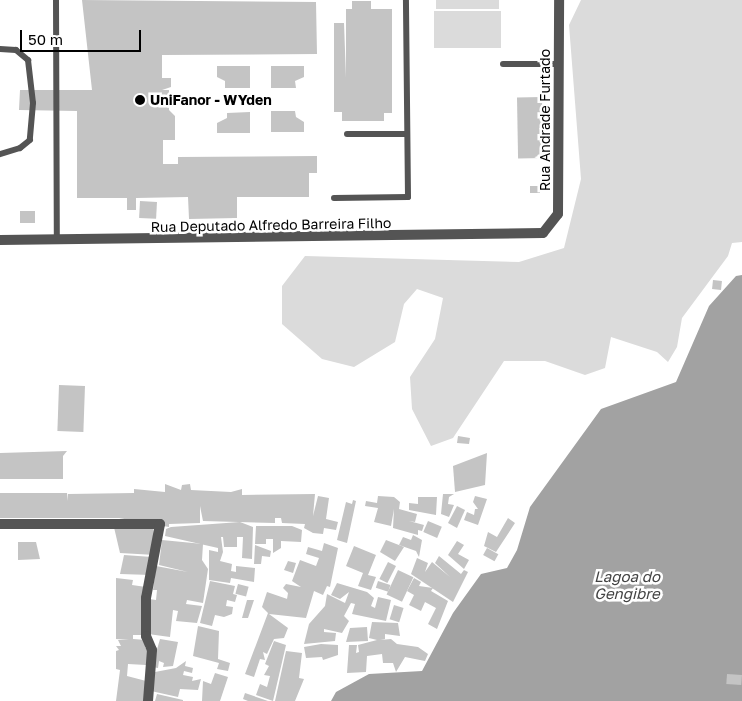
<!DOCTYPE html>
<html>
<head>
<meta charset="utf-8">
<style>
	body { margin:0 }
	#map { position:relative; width:742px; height:701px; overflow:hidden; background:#fff; font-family:"Golos Text",sans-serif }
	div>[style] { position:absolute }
	.green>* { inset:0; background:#dbdbdb; transform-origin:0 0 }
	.water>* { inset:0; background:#a2a2a2 }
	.building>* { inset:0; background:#c4c4c4; transform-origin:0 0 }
	.service>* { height:6px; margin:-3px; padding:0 3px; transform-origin:3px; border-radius:3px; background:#545454 }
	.minor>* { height:10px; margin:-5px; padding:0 5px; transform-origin:5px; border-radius:5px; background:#545454 }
	.dots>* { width:14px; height:14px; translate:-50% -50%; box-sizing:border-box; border:2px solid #fff; border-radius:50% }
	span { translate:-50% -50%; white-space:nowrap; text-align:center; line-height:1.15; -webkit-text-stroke:5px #fff; paint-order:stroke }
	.poi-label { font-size:14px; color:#000; font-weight:700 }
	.left { translate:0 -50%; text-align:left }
	.street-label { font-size:14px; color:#000 }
	.water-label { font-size:15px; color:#434343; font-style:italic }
	.scale { position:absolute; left:20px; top:30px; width:121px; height:22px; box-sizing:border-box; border:2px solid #000; border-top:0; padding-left:6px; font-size:15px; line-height:18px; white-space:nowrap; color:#000; -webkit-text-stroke:4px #fff; paint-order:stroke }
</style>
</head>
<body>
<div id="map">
	<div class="green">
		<i style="left:436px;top:0;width:63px;height:9px"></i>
		<i style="clip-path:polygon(581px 0,742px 0,742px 242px,732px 243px,728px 256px,682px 318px,677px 347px,668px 362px,657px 352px,611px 337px,605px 368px,585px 375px,545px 361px,504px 361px,453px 438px,431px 446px,412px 409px,410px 377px,435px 339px,443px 298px,417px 289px,404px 304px,395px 342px,354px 367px,322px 359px,282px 324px,282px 286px,305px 256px,519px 262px,564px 248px,581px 179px,569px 25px)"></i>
		<i style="left:501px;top:11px;width:37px;height:67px;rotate:90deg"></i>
	</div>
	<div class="water">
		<i style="clip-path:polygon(742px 275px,742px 701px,331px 701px,336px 692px,369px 674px,422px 671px,453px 613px,481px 574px,507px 568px,517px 550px,530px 507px,601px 409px,676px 382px,709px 306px,736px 276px)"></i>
	</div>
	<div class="building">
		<i style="clip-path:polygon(82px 0,316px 2px,317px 54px,162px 55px,162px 78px,171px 78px,171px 87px,162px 90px,169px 90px,169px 110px,175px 116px,175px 140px,163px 140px,163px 164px,178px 164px,178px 157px,317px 156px,317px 173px,309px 173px,309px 197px,237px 197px,237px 218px,189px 219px,188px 197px,136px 198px,136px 210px,127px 210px,127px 198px,77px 198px,77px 111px,19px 110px,20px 90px,92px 90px)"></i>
		<i style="clip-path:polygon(352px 1px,371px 1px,371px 9px,392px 9px,392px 113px,384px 113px,384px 121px,342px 121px,342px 112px,334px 112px,334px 23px,344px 23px,346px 78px,346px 9px,352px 9px)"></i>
		<i style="clip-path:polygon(217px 66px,250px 66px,250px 88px,225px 88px,225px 81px,217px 77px)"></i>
		<i style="clip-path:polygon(271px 66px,304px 66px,304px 77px,295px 81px,296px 88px,271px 88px)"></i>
		<i style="left:542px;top:97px;width:61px;height:25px;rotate:89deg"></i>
		<i style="clip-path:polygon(271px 111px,295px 111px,296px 117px,304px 122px,304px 132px,271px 132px)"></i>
		<i style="clip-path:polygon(250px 112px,250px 133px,217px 133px,217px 123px,227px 118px,227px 113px)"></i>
		<i style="left:530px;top:186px;width:10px;height:7px"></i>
		<i style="left:140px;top:201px;width:17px;height:17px;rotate:3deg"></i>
		<i style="left:20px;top:211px;width:15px;height:12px"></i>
		<i style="left:713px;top:280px;width:9px;height:9px;rotate:6deg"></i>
		<i style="left:59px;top:385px;width:26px;height:46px;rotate:2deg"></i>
		<i style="clip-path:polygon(458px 436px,470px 438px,469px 444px,457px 443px)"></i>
		<i style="clip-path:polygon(67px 451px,63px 456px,63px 479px,0 479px,0 453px)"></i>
		<i style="clip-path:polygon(487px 453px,485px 485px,455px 492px,453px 466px)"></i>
		<i style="clip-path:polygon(165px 484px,181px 490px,182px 485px,190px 484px,191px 490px,231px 492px,242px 489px,242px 495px,315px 494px,313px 516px,318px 496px,329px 498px,326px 519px,338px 522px,336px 530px,324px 528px,323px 534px,313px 533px,304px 528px,305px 524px,282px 523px,281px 518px,275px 518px,275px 523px,203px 521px,200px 506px,200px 523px,169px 524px,169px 527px,119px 518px,0 518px,0 493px,67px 493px,68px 501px,68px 494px,134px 493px,134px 489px,165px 492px)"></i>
		<i style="clip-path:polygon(443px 494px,454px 494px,449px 497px,448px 504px,454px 505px,449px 517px,441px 514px)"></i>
		<i style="clip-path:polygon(378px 496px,394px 497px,400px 502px,399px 509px,417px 514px,415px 522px,409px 521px,424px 525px,422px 531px,418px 530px,418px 535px,393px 528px,394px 509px,391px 526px,374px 522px,378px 508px,365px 506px,366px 501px,377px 503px)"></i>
		<i style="clip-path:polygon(475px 496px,487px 499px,478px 525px,464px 520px,467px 512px,474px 515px,475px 509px,478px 509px,473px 502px)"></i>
		<i style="clip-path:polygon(418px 497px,437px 497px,436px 515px,409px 510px,409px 503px,418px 504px)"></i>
		<i style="clip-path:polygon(353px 500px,356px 501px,347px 543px,337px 540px,346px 502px,352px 504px)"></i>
		<i style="clip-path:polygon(457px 506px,465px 510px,457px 528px,448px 523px)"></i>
		<i style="clip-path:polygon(508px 518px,515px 523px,496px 552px,484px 546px,488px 532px,497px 537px)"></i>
		<i style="left:428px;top:521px;width:15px;height:12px;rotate:23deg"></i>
		<i style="clip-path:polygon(240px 522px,253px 527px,252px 559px,242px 558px,243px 537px,237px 537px,237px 547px,224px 547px,223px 537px,221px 537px,223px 552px,220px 561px,232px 564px,231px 571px,236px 572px,236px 566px,255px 568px,254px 582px,231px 578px,230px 583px,209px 580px,209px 550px,218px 552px,218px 548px,165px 536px,166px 529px,171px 527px)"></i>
		<i style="clip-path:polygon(113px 523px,153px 526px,155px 555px,120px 553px)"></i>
		<i style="clip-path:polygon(256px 526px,292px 526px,302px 530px,301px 542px,281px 541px,281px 548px,273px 553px,273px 539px,266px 539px,266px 544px,255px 544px)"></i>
		<i style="clip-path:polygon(413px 535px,422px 540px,419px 557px,416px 551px,399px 545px,403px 537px,411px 540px)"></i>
		<i style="clip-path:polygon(162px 540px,203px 544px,202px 560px,208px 569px,203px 603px,187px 600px,186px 604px,202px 606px,197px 623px,176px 621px,178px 611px,173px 610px,170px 637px,148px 634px,149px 599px,156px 600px,157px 590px,153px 590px,156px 566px,188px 572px,159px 565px)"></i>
		<i style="clip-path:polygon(386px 540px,404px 547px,395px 561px,380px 552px)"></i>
		<i style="clip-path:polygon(457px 541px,464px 545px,458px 554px,469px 560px,464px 569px,448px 555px)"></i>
		<i style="clip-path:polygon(18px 542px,36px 542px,40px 559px,18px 560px)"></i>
		<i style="clip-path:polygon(324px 543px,338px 548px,330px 587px,327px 586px,323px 595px,314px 591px,306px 618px,269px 614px,288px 628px,284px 638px,274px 639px,267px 654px,263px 652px,265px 660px,260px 659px,254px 677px,245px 674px,268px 613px,262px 607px,267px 592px,296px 602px,287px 599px,288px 593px,283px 588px,286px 584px,301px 587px,292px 581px,300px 560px,316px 566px,319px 558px,306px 554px,308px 547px,322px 551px)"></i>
		<i style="clip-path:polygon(255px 545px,271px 551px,270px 557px,262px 556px,261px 564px,254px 564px)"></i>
		<i style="clip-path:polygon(354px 546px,376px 555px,368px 575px,376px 577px,371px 590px,358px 586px,363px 573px,346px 566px)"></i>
		<i style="left:487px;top:548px;width:13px;height:8px;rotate:29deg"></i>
		<i style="clip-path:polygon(124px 555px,152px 557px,151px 575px,120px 574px)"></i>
		<i style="clip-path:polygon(439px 556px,461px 574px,464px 570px,468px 572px,453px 602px,411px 574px,417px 558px,428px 563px,425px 572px,432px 562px,450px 577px,435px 563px)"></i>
		<i style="clip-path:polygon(288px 561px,296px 563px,293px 573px,284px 570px)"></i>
		<i style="left:388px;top:562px;width:9px;height:19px;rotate:27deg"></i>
		<i style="left:398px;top:570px;width:17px;height:27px;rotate:25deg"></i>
		<i style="clip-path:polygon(116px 578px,133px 580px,132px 585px,146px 587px,143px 635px,133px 635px,133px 639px,146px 640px,145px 648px,150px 648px,146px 665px,128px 664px,127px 676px,150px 682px,147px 701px,116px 701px,120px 670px,116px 669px,116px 651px,119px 650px,116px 646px,121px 646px,118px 640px,129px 640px,116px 639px)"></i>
		<i style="clip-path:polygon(414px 578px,421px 582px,419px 586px,433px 588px,431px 591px,448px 601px,437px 629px,428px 624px,436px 608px,425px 602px,421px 611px,409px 605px,414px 595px,407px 591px)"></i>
		<i style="clip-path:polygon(210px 581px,235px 586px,233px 594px,237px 595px,235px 602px,227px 600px,226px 606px,233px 607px,232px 614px,224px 617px,215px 615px,212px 626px,200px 623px)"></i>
		<i style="left:378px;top:581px;width:13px;height:7px;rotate:18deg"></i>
		<i style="clip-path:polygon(337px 583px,367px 592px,374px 598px,371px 606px,375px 608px,378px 597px,391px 600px,386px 621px,352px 614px,355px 604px,351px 603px,344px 616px,349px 621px,342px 633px,324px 629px,324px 632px,336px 633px,335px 641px,304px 644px,309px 624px,325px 606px,327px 594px,345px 603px,349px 592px,340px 599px,331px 595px)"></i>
		<i style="left:238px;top:584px;width:11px;height:10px;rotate:15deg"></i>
		<i style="clip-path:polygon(247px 600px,254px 600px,248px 618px,242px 618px)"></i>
		<i style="left:394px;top:605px;width:10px;height:15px;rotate:17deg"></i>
		<i style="clip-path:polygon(372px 622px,398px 623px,400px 636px,385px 634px,385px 639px,380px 640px,391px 639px,397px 644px,418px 647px,428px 654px,425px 661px,405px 657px,396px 672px,393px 663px,383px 663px,382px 654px,367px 656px,366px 672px,347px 673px,349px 645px,357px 645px,356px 653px,359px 652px,358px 645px,377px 640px,369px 638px)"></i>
		<i style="clip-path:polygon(198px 626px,219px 631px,218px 659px,230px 663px,228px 671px,217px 669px,219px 663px,193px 656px)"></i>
		<i style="clip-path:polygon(367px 627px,368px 641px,346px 642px,350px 628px)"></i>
		<i style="clip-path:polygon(160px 639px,178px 642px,173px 666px,163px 667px,164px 663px,159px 661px,158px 668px,152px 667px)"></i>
		<i style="clip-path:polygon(274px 641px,286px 645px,273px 701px,256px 695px,260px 684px,267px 687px,270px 676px,264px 675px,269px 666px,265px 664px)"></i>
		<i style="clip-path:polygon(321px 644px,338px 645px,338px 655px,323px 660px,322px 657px,306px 658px,304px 647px)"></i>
		<i style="clip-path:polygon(286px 651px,302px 653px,299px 678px,304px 679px,295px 701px,275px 701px)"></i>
		<i style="clip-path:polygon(186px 661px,185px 666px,193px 668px,192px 673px,184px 671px,183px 675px,193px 677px,192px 681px,201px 679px,198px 690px,180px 689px,178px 697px,151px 691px,155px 672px,176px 668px)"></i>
		<i style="clip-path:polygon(215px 673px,228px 677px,220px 701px,202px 701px,203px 681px,211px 684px)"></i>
		<i style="left:727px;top:674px;width:15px;height:10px;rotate:4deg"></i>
		<i style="clip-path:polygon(245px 693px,268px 701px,248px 701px,243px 699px)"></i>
		<i style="clip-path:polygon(157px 694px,183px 700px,183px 701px,155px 701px)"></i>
	</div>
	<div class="service">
		<i style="left:56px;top:0;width:241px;rotate:89.8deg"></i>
		<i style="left:0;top:49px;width:16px;rotate:4deg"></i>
		<i style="left:16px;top:50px;width:16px;rotate:40deg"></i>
		<i style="left:28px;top:60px;width:43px;rotate:83.4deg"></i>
		<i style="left:33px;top:103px;width:37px;rotate:95deg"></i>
		<i style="left:30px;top:140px;width:13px;rotate:141deg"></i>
		<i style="left:20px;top:148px;width:21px;rotate:163deg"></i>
		<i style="left:503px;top:64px;width:56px"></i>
		<i style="left:347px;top:134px;width:60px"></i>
		<i style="left:334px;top:198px;width:74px;rotate:-0.8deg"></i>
		<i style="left:408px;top:197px;width:197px;rotate:-90.6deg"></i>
	</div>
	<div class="minor">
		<i style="left:0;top:240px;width:543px;rotate:-0.74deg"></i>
		<i style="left:543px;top:233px;width:24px;rotate:-52deg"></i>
		<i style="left:558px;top:214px;width:214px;rotate:-89.7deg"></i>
		<i style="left:0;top:524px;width:160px"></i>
		<i style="left:160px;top:524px;width:75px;rotate:100.7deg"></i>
		<i style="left:146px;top:598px;width:38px;rotate:90deg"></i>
		<i style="left:146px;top:636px;width:15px;rotate:67deg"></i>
		<i style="left:152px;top:650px;width:51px;rotate:94.5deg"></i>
	</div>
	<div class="dots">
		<i style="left:140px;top:100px;background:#000"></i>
	</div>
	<div class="poi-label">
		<span class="left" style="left:150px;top:100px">UniFanor - WYden</span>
	</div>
	<div class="street-label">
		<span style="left:545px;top:120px;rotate:-90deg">Rua Andrade Furtado</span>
		<span style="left:271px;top:225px;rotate:-1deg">Rua Deputado Alfredo Barreira Filho</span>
	</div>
	<div class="water-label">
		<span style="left:627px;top:585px">Lagoa do<br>Gengibre</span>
	</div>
	<div class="scale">50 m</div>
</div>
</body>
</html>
